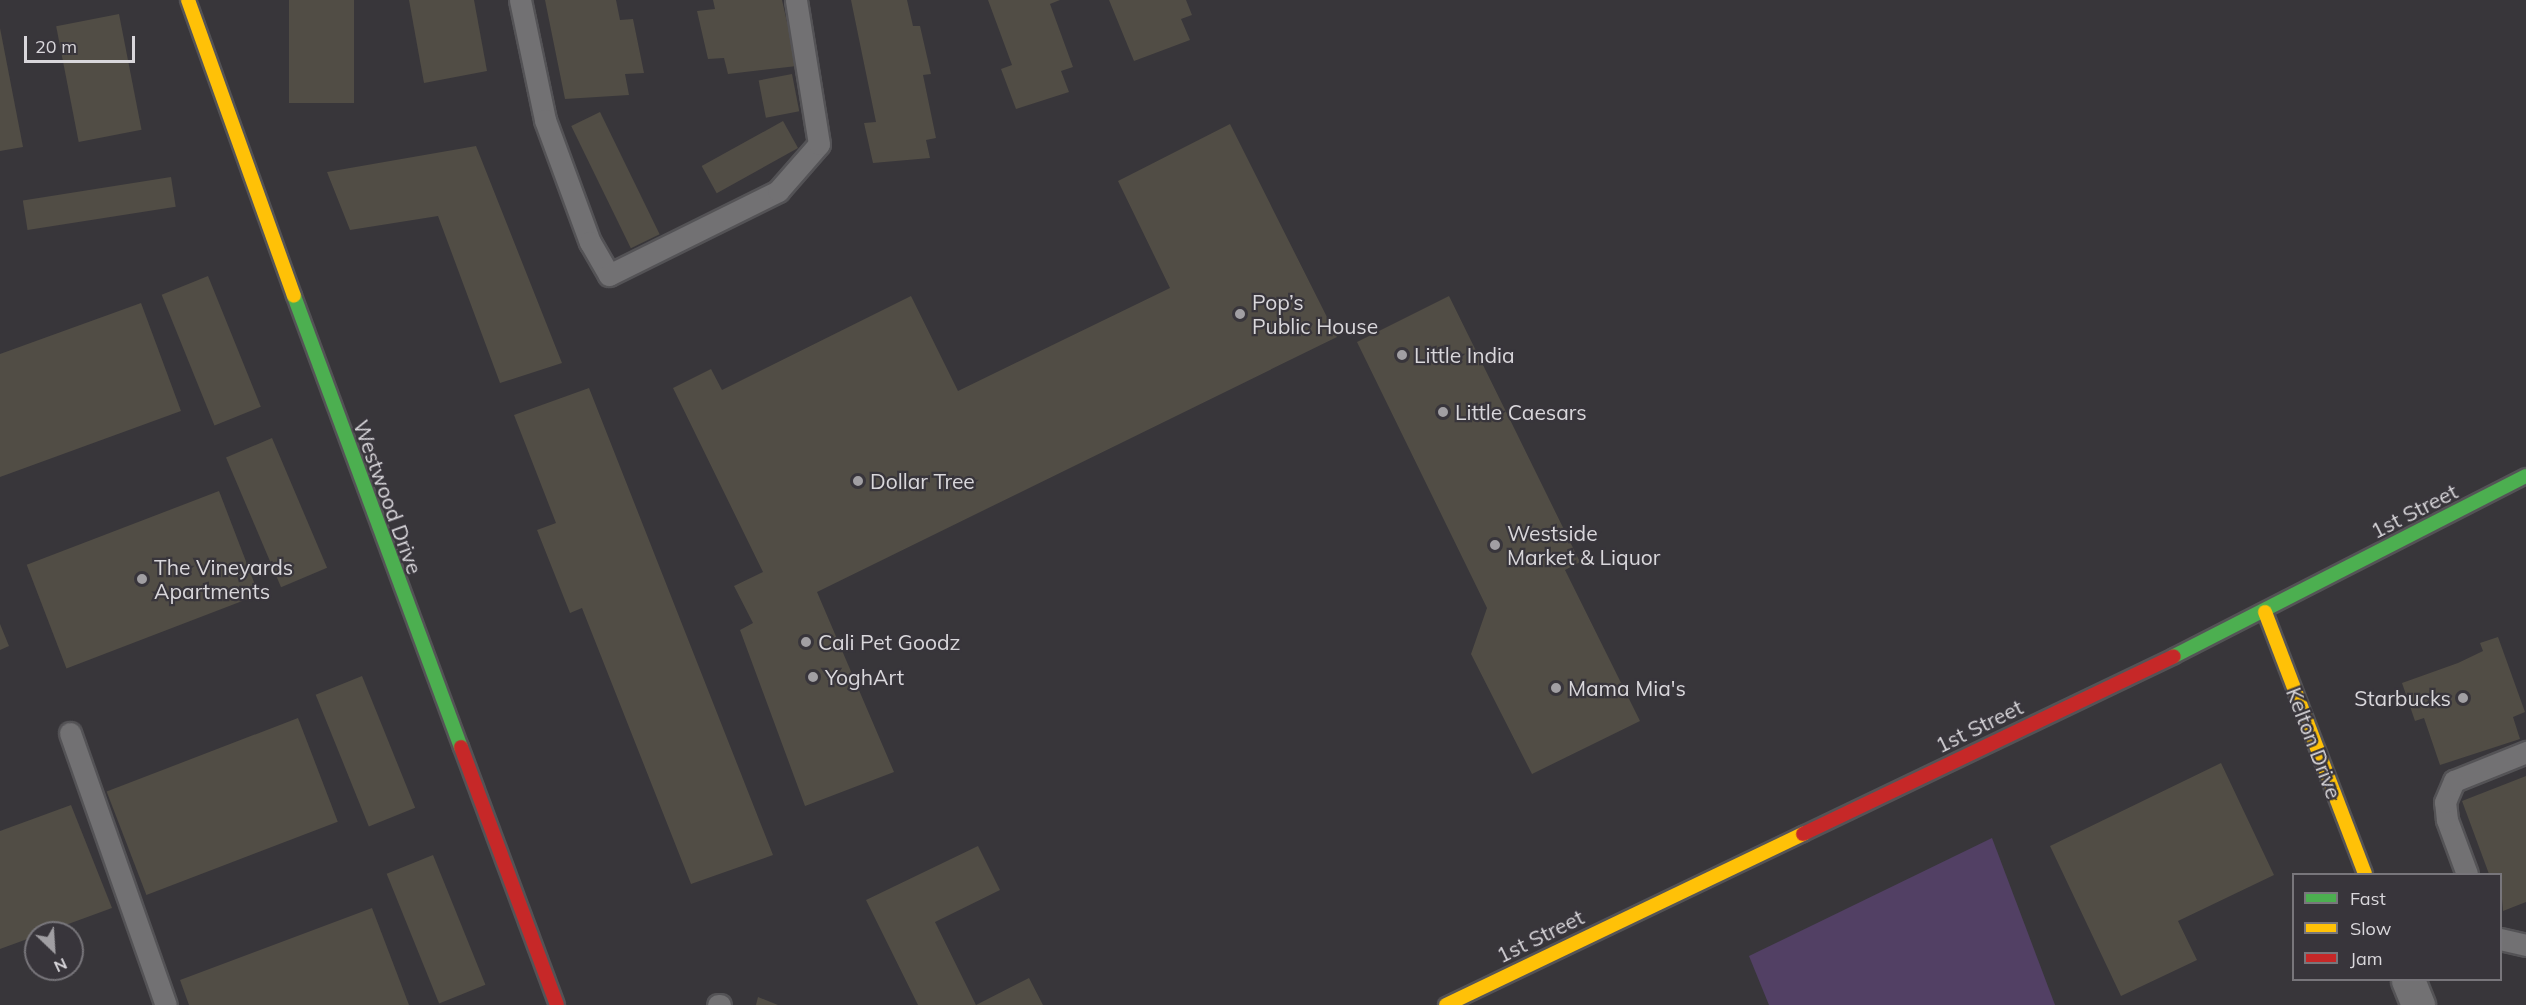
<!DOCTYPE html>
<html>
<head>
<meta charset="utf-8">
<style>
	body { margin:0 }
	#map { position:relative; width:2526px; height:1005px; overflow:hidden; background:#38363a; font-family:Mulish,sans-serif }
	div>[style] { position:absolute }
	.green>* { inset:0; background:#524064 }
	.building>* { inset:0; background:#514d45; transform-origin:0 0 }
	.roads { filter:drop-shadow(2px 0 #545356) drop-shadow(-2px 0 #545356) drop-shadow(0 2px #545356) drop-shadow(0 -2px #545356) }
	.lane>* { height:21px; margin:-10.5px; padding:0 10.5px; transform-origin:10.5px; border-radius:10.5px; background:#727173 }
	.street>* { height:33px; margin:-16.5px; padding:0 16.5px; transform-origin:16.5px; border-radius:16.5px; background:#727173 }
	.fast>* { height:14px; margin:-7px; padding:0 7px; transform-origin:7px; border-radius:7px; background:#4caf50 }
	.slow>* { height:14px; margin:-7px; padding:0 7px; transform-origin:7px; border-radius:7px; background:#ffc107 }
	.jam>* { height:14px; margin:-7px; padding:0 7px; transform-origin:7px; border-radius:7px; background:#c62828 }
	.dots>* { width:16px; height:16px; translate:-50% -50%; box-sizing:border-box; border:3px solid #38353b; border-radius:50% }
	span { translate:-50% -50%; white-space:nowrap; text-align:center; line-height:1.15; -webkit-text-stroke:4.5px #38353b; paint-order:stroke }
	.poi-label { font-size:21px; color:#d9d7db }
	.left { translate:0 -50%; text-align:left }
	.right { translate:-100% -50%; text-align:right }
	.street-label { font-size:21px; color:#d9d7db }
	.legend { position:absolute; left:2292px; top:873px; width:210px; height:108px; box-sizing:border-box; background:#38353b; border:2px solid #78767b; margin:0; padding:8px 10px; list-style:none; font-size:18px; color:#d9d7db }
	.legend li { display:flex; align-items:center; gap:12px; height:30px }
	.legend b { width:30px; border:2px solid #78767b }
	.north { position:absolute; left:24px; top:921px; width:60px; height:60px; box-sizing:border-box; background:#38353b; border:2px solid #78767b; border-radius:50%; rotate:155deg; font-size:16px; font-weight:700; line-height:24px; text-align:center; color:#d9d7db }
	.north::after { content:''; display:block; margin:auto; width:21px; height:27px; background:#a19fa3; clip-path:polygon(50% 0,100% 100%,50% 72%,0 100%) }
	.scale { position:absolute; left:24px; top:36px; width:111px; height:27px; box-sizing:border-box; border:3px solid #d9d7db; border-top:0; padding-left:8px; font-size:18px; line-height:21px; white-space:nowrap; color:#d9d7db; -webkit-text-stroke:4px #38353b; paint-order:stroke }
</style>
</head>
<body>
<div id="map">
	<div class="green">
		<i style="clip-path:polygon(1992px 838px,2055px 1005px,1769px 1005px,1749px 956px)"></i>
	</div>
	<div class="building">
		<i style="left:289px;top:0;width:65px;height:103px"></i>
		<i style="clip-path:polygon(409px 0,474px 0,487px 71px,424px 83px)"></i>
		<i style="clip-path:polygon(545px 0,616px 0,620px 20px,633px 19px,644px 73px,625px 74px,629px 95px,565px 99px)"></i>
		<i style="clip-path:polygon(713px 0,782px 0,797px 66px,728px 74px,724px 58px,708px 59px,697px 11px,715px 9px)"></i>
		<i style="clip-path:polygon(851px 0,907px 0,913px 26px,920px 26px,931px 74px,923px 75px,936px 138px,926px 140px,930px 158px,873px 163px,864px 123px,876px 122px)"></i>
		<i style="clip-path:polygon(988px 0,1060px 0,1050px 4px,1073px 67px,1061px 71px,1069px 92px,1016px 109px,1001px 69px,1012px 65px)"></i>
		<i style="clip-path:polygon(1109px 0,1186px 0,1192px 15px,1181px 19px,1190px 40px,1134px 61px)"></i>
		<i style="left:119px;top:14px;width:118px;height:64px;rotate:79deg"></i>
		<i style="clip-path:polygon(0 28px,23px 147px,0 151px)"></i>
		<i style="left:792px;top:74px;width:38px;height:34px;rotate:79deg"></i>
		<i style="left:600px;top:112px;width:136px;height:32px;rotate:64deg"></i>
		<i style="left:783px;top:121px;width:31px;height:93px;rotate:61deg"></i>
		<i style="clip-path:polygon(1230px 124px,1337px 337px,817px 592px,894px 772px,805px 806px,740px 630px,753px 623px,734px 586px,763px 572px,673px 388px,711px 369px,722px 390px,911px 296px,958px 391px,1170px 288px,1118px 181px)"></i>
		<i style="clip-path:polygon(476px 146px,562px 363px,500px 383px,438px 216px,350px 230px,327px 172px)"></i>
		<i style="left:171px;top:177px;width:30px;height:150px;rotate:81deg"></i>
		<i style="left:208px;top:276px;width:141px;height:50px;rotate:68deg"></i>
		<i style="clip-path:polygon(1449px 296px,1580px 562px,1565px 570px,1640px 721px,1532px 774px,1471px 654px,1487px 608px,1357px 342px)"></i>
		<i style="clip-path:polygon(141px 303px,181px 411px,0 477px,0 354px)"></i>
		<i style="clip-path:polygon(589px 388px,773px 855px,691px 884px,582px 608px,570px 613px,537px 530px,556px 523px,514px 415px)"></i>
		<i style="left:272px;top:438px;width:141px;height:50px;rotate:67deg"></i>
		<i style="left:219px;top:491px;width:111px;height:206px;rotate:69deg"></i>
		<i style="clip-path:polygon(0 624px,9px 646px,0 650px)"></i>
		<i style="clip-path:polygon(2498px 637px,2525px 712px,2513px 717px,2520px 739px,2440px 765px,2424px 718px,2415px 721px,2402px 683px,2458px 663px,2483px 651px,2480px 643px)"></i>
		<i style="left:362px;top:676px;width:142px;height:50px;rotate:68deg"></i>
		<i style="left:298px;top:718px;width:111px;height:205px;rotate:69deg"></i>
		<i style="clip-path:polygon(2221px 763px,2274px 875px,2178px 921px,2197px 960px,2121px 996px,2050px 846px)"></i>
		<i style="clip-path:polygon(2526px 776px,2526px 902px,2503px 911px,2500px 874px,2489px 874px,2462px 801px)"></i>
		<i style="clip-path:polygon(71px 805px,112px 908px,0 949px,0 831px)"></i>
		<i style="clip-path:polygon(978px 846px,1000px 890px,935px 922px,976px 1005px,1029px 978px,1043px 1005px,918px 1005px,866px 900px)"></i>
		<i style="left:433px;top:855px;width:140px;height:50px;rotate:68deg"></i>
		<i style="clip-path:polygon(372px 908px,409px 1005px,189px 1005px,180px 980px)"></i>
		<i style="clip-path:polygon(758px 997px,778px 1005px,756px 1005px)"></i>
	</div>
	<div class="roads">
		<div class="lane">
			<i style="left:520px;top:0;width:123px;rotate:78.2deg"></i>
			<i style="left:545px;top:120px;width:130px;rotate:69.8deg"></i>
			<i style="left:590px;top:242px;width:38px;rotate:60deg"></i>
			<i style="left:609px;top:275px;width:189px;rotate:-26.4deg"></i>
			<i style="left:778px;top:191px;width:62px;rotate:-48.9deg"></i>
			<i style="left:819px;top:144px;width:146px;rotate:-99.1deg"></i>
			<i style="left:70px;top:733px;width:288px;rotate:70.6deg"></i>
			<i style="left:2467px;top:874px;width:58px;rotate:-110.3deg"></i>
			<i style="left:2447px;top:820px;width:18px;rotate:-96deg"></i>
			<i style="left:2445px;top:802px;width:23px;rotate:-67deg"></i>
			<i style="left:2454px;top:781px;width:78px;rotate:-21.9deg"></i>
			<i style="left:2500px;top:939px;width:27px;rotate:13deg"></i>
			<i style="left:718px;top:1005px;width:2px"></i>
		</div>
		<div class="street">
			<i style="left:2408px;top:980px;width:27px;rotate:68deg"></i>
		</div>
		<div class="fast">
			<i style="left:294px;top:296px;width:481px;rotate:69.7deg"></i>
			<i style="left:2174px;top:656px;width:395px;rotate:-27.1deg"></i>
		</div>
		<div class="slow">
			<i style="left:188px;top:0;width:314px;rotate:70.3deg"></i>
			<i style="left:2265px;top:612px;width:280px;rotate:69.1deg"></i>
			<i style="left:1446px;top:1005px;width:396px;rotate:-25.6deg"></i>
		</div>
		<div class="jam">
			<i style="left:461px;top:747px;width:275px;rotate:69.6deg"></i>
			<i style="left:1803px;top:834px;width:411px;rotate:-25.6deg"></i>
		</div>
	</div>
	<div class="dots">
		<i style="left:1240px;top:314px;background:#a19fa3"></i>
		<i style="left:1402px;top:355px;background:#a19fa3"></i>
		<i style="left:1443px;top:412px;background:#a19fa3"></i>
		<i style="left:858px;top:481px;background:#a19fa3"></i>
		<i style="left:1495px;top:545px;background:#a19fa3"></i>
		<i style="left:142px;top:579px;background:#a19fa3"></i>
		<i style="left:806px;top:642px;background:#a19fa3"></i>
		<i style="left:813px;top:677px;background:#a19fa3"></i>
		<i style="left:1556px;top:688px;background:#a19fa3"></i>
		<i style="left:2463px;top:698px;background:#a19fa3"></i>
	</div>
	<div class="poi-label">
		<span class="left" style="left:1252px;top:314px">Pop’s<br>Public House</span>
		<span class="left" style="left:1414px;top:355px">Little India</span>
		<span class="left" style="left:1455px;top:412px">Little Caesars</span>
		<span class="left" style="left:870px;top:481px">Dollar Tree</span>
		<span class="left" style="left:1507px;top:545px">Westside<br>Market &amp; Liquor</span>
		<span class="left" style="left:154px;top:579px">The Vineyards<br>Apartments</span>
		<span class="left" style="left:818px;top:642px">Cali Pet Goodz</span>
		<span class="left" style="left:825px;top:677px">YoghArt</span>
		<span class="left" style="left:1568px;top:688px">Mama Mia's</span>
		<span class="right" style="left:2451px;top:698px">Starbucks</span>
	</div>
	<div class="street-label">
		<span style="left:388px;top:497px;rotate:70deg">Westwood Drive</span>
		<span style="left:2414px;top:511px;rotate:-27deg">1st Street</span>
		<span style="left:1979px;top:726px;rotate:-26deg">1st Street</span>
		<span style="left:2314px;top:743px;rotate:69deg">Kelton Drive</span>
		<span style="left:1540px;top:936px;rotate:-26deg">1st Street</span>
	</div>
	<ul class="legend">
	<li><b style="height:8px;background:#4caf50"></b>Fast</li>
	<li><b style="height:8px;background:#ffc107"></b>Slow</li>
	<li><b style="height:8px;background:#c62828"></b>Jam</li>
	</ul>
	<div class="north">N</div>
	<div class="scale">20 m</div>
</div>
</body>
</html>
